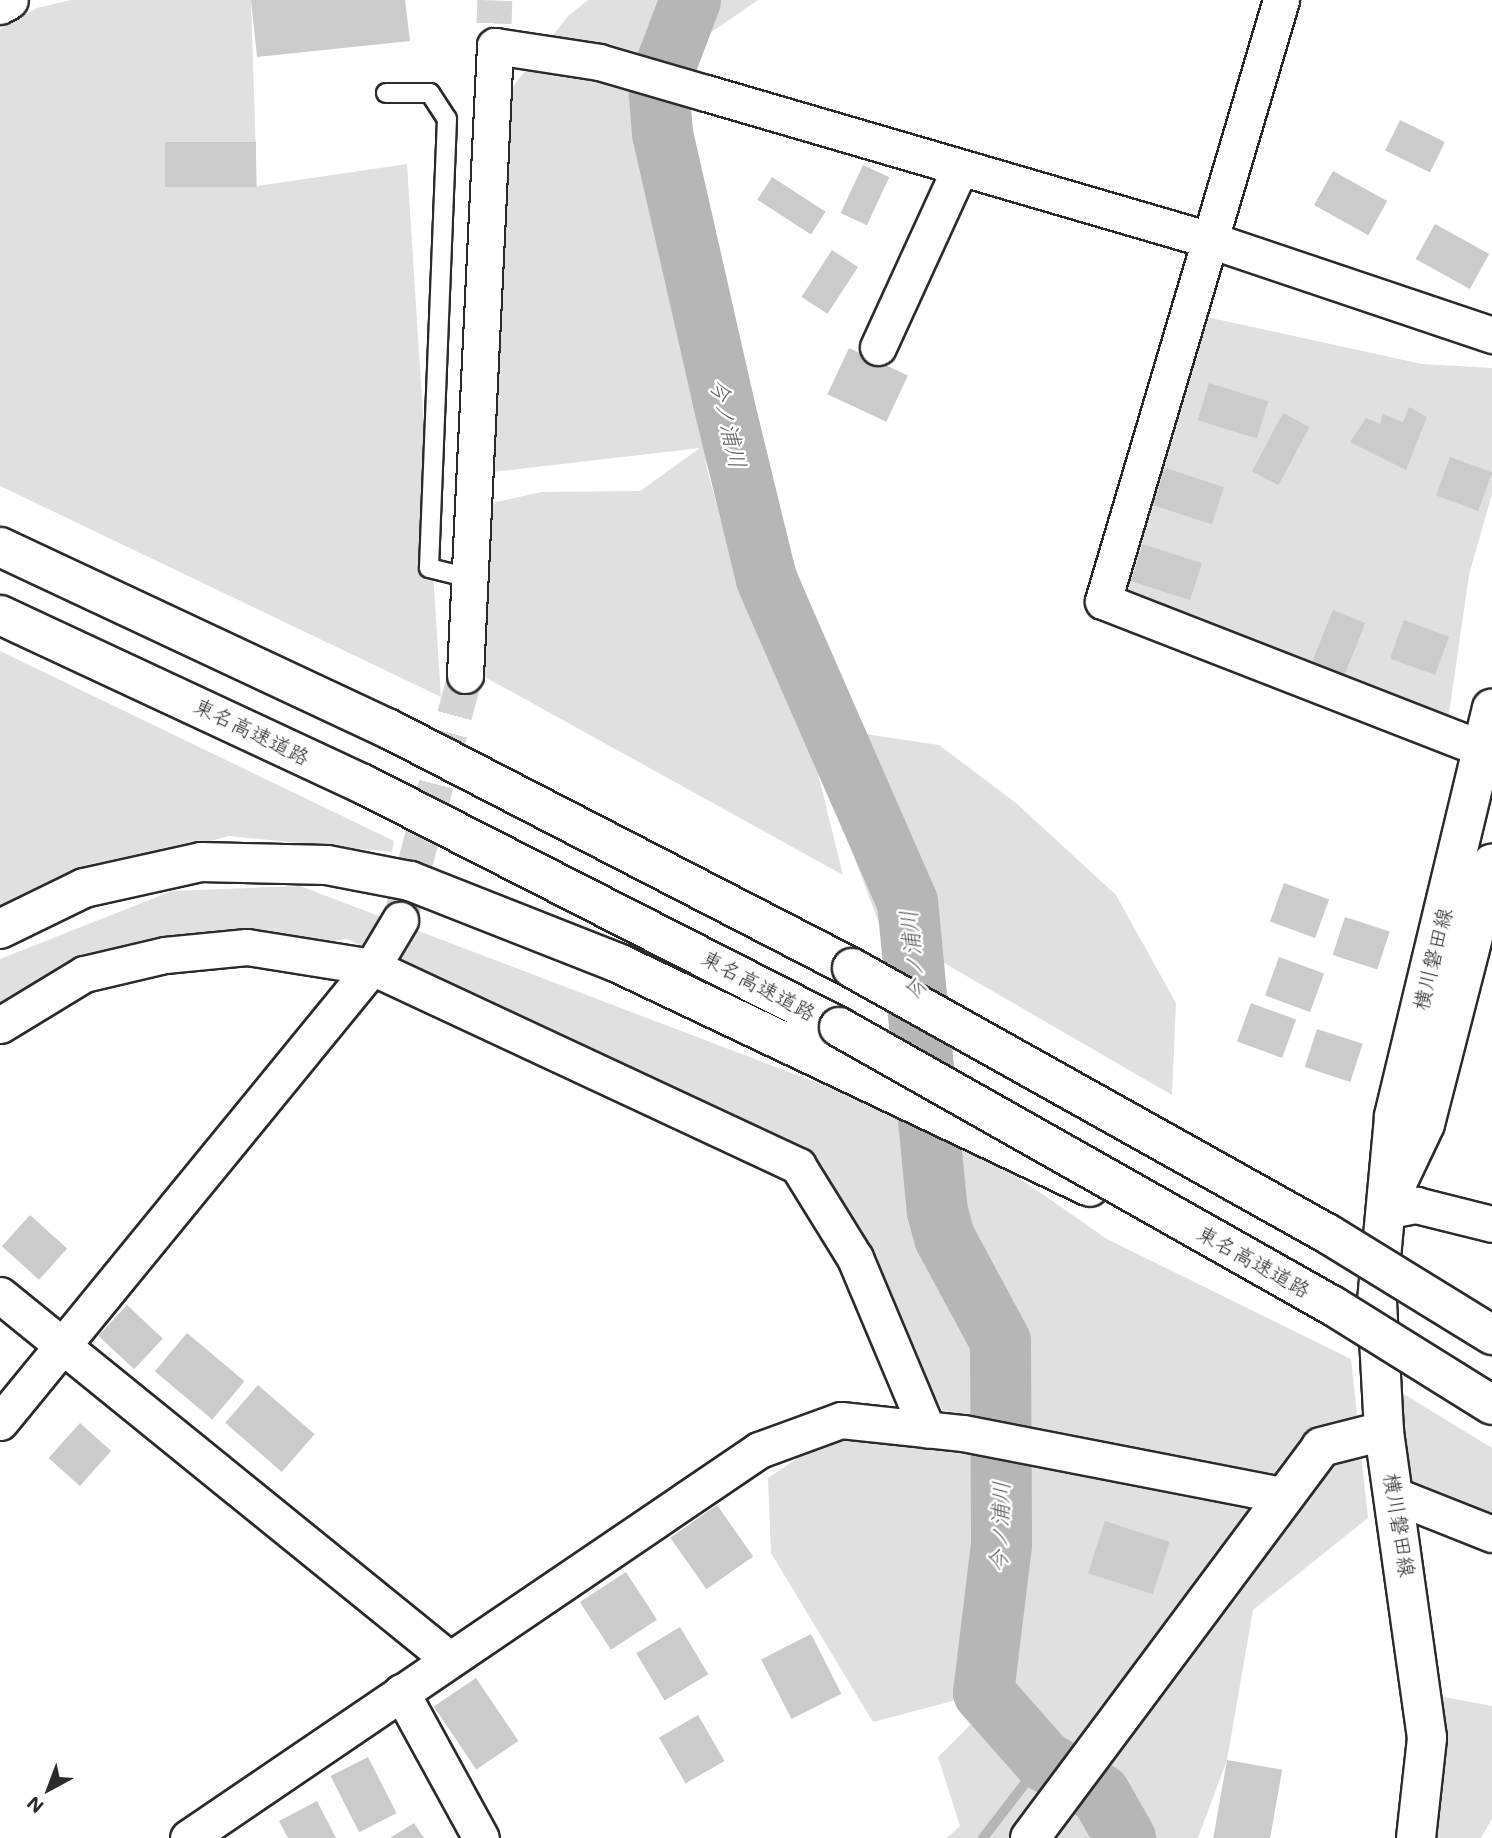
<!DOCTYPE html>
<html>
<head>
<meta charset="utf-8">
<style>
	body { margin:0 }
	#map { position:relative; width:1492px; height:1838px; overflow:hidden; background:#fff; font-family:Mali,"Klee One",sans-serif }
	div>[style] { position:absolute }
	.green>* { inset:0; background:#e0e0e0 }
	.stream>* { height:10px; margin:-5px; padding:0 5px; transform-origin:5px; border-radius:5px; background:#b6b6b6 }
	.river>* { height:61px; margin:-30.5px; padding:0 30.5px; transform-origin:30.5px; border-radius:30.5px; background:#b6b6b6 }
	.building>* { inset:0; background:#cbcbcb; transform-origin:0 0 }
	.street-tunnel>* { height:35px; margin-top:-17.5px; transform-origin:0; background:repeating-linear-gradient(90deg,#d5d5d5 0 35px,transparent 0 53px) }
	.roads { filter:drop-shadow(2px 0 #2b2b2b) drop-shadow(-2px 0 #2b2b2b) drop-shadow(0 2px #2b2b2b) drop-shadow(0 -2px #2b2b2b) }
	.lane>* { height:18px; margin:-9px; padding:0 9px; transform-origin:9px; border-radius:9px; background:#fff }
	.street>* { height:35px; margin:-17.5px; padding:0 17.5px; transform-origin:17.5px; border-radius:17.5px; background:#fff }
	.secondary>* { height:38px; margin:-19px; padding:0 19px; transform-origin:19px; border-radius:19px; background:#fff }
	.highway>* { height:38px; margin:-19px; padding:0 19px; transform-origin:19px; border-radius:19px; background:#fff }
	.bridges { filter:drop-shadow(2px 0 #2b2b2b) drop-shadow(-2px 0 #2b2b2b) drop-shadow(0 2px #2b2b2b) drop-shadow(0 -2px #2b2b2b) }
	.highway-bridge>* { height:38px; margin:-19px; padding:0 19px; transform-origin:19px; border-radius:19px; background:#fff }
	span { translate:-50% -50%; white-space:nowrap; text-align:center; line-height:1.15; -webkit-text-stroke:5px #fff; paint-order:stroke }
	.street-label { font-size:21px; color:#2b2b2b }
	.water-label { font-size:23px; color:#5c5c5c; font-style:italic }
	.north { position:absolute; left:14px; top:1754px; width:70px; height:70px; -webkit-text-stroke:5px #fff; paint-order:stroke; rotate:221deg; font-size:19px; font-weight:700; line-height:28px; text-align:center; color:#2b2b2b }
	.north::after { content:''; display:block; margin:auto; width:24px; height:32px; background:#2b2b2b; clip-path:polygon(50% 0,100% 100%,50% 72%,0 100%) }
</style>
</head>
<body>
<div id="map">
	<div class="green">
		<i style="clip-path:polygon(71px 0,251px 0,257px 186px,407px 164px,441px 697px,0 486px,0 29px,37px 8px)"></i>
		<i style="clip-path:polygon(evenodd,588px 0,758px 0,684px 51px,695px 184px,760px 470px,927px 928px,865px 734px,939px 745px,1016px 803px,1116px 895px,1176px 1003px,1172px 1095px,880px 926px,809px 737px,843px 875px,474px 671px,492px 503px,541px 492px,640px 491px,700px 448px,492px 472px,504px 98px,568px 16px,588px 0,704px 458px,803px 719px,802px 720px,734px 568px,704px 458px)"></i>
		<i style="clip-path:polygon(1188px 313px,1422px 364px,1492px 368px,1492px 494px,1469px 575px,1446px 734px,1103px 601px)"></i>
		<i style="clip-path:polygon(0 651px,394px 841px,392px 852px,229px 836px,47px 885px,0 910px)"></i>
		<i style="clip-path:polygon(300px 886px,839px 1091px,1002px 1166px,1107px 1239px,1351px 1359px,1368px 1518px,1253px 1610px,1227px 1760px,1198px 1838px,947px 1838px,960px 1826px,938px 1757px,981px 1714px,983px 1693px,873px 1722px,771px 1553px,768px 1478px,841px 1429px,952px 1444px,1001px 1468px,1000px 1420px,943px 1411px,809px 1157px,347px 939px,84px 974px,0 1025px,0 959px,172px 891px)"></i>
		<i style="clip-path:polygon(1381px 1380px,1492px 1448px,1492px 1524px,1396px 1496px)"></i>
		<i style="clip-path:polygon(1423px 1693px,1492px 1706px,1492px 1819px,1481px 1838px,1435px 1838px)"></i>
	</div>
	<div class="stream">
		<i style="left:983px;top:1838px;width:98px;rotate:-52.4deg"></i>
	</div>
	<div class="river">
		<i style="left:690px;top:0;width:90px;rotate:110.9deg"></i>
		<i style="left:658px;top:84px;width:49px;rotate:85.3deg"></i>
		<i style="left:662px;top:133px;width:272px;rotate:77.2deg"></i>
		<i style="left:722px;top:398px;width:186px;rotate:76.3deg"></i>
		<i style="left:766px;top:579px;width:352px;rotate:66.4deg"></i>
		<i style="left:907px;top:901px;width:311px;rotate:84.5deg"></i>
		<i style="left:937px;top:1211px;width:27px;rotate:75deg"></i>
		<i style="left:944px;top:1237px;width:118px;rotate:61.7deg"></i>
		<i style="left:1000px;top:1341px;width:203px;rotate:89.7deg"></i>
		<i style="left:1001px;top:1544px;width:149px;rotate:96.9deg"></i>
		<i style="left:983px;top:1692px;width:91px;rotate:48.6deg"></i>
		<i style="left:1043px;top:1760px;width:66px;rotate:30.8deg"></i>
		<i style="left:1100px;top:1794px;width:51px;rotate:60.4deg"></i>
	</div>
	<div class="building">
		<i style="clip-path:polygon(251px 0,405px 0,410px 41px,257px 57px)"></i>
		<i style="left:1400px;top:120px;width:50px;height:34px;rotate:26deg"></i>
		<i style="left:165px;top:142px;width:91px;height:45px"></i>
		<i style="left:863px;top:165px;width:29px;height:53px;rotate:25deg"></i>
		<i style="left:1333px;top:171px;width:62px;height:39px;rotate:29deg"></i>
		<i style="left:772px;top:177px;width:64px;height:27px;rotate:33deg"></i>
		<i style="left:1435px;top:224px;width:62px;height:40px;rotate:29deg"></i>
		<i style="left:832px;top:250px;width:31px;height:56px;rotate:33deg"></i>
		<i style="left:849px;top:348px;width:65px;height:51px;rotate:25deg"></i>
		<i style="left:1209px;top:383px;width:62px;height:39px;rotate:17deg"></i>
		<i style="clip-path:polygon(1409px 407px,1427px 417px,1406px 470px,1350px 442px,1366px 418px,1380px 424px,1383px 414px,1403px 422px)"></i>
		<i style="left:1283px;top:413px;width:30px;height:66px;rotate:28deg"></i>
		<i style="left:1450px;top:457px;width:45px;height:41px;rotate:20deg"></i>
		<i style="left:1165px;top:468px;width:62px;height:39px;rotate:18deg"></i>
		<i style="left:1143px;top:544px;width:62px;height:39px;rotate:18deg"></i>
		<i style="left:1333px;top:610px;width:35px;height:56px;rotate:22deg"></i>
		<i style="left:1404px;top:620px;width:48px;height:41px;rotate:20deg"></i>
		<i style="left:1284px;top:883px;width:48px;height:41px;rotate:20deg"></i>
		<i style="left:1345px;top:917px;width:47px;height:40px;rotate:18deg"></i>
		<i style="left:1279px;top:957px;width:48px;height:41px;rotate:20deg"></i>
		<i style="left:1251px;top:1003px;width:48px;height:41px;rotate:20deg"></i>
		<i style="left:1317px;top:1029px;width:48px;height:40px;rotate:18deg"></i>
		<i style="left:30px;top:1215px;width:50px;height:42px;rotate:42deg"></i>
		<i style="left:127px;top:1305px;width:49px;height:42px;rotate:43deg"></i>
		<i style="left:187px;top:1333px;width:75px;height:50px;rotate:40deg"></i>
		<i style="left:258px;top:1385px;width:75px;height:50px;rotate:41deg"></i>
		<i style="left:80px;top:1423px;width:42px;height:47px;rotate:42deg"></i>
		<i style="left:717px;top:1505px;width:63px;height:57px;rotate:55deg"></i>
		<i style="left:1105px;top:1521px;width:68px;height:55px;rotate:18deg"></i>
		<i style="left:626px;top:1572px;width:57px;height:55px;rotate:57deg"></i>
		<i style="left:680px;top:1627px;width:55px;height:51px;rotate:59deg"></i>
		<i style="left:811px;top:1634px;width:67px;height:56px;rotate:63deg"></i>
		<i style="left:476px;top:1678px;width:76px;height:51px;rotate:56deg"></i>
		<i style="left:698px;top:1715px;width:53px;height:45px;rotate:60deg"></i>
		<i style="left:368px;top:1757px;width:63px;height:42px;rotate:63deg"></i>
		<i style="left:1227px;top:1760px;width:56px;height:79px;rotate:10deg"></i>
		<i style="clip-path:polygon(317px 1801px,336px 1838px,288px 1838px,279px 1821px)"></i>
		<i style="clip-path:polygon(414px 1823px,424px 1838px,390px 1838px)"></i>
	</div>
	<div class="street-tunnel">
		<i style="left:494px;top:23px;width:23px;rotate:-88deg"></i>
		<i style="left:400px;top:920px;width:253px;rotate:-75.1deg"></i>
	</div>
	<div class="roads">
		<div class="lane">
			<i style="left:386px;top:93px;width:44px"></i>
			<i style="left:430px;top:93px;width:31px;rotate:57deg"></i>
			<i style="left:447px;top:119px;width:449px;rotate:92.3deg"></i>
			<i style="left:429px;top:568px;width:41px;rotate:14deg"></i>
		</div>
		<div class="street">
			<i style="left:1281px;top:0;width:627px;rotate:106.5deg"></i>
			<i style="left:1103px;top:601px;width:408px;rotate:21.3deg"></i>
			<i style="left:878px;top:347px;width:197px;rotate:-65.4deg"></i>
			<i style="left:465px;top:675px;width:630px;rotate:-87.27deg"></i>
			<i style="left:495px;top:46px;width:105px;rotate:8.7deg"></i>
			<i style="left:599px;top:62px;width:111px;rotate:16.2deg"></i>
			<i style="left:706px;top:93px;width:525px;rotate:16.26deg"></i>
			<i style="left:1210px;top:240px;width:298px;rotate:18.6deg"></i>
			<i style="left:0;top:1025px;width:98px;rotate:-31.3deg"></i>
			<i style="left:84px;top:974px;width:83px;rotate:-13.2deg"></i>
			<i style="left:165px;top:955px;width:82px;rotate:-5.6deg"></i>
			<i style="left:247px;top:947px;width:127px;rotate:9.1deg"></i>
			<i style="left:372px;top:967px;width:470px;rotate:25deg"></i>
			<i style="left:798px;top:1166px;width:108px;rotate:58.2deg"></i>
			<i style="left:855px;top:1258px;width:186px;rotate:67.2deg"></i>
			<i style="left:1384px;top:1211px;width:33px;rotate:-11deg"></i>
			<i style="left:1416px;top:1205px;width:78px;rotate:14deg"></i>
			<i style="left:0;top:1295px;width:578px;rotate:39.03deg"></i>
			<i style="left:0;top:1422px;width:588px;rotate:-50.73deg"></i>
			<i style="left:372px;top:967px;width:55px;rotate:-59.2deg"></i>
			<i style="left:1396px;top:1496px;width:103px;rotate:21.6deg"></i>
			<i style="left:401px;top:1692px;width:166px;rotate:61.3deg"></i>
			<i style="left:188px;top:1838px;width:690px;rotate:-34.2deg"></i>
			<i style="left:759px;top:1450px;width:87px;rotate:-20.1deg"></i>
			<i style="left:841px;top:1420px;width:123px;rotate:6.1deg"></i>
			<i style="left:963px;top:1433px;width:324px;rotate:11deg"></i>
		</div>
		<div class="secondary">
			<i style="left:1397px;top:1183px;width:65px;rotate:-64.6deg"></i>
			<i style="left:1425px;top:1124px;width:269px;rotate:-75.6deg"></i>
			<i style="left:1030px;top:1838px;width:487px;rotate:-53.3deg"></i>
			<i style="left:1321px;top:1447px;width:65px;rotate:-14.3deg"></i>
			<i style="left:1416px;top:1838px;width:101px;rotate:-83.7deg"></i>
			<i style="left:1427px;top:1738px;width:310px;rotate:-98deg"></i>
			<i style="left:1384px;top:1431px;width:130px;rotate:-93.1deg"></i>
			<i style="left:1377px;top:1301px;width:186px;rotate:-84.7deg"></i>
			<i style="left:1394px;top:1116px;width:419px;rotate:-76.5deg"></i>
		</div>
		<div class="highway">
			<i style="left:0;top:5px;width:10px;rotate:-29deg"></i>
			<i style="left:0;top:547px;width:429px;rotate:25.1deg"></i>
			<i style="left:389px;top:729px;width:521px;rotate:27.3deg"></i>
			<i style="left:0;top:615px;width:400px;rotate:25deg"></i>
			<i style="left:363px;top:784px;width:534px;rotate:27.04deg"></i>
			<i style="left:0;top:929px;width:93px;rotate:-26deg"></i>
			<i style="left:84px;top:888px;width:120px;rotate:-12.5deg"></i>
			<i style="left:201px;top:862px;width:126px;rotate:1.4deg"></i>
			<i style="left:327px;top:865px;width:85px;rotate:10.9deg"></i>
			<i style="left:410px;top:881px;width:224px;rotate:21.5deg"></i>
			<i style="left:618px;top:963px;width:522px;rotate:25.39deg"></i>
		</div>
	</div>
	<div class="bridges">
		<div class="highway-bridge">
			<i style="left:852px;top:968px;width:545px;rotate:29.2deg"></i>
			<i style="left:1328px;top:1234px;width:193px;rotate:31.6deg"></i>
			<i style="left:839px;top:1027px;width:567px;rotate:29.46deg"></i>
			<i style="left:1333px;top:1306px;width:187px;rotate:31.9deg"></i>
		</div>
	</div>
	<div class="street-label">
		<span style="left:252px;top:731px;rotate:26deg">東名高速道路</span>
		<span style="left:1432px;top:959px;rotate:-76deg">横川磐田線</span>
		<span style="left:759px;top:985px;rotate:28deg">東名高速道路</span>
		<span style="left:1254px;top:1261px;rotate:29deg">東名高速道路</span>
		<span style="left:1400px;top:1525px;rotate:81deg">横川磐田線</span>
	</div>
	<div class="water-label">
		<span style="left:729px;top:423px;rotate:77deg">今ノ浦川</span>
		<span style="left:912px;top:956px;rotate:-96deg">今ノ浦川</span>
		<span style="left:999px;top:1527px;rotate:-88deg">今ノ浦川</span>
	</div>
	<div class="north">N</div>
</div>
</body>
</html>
